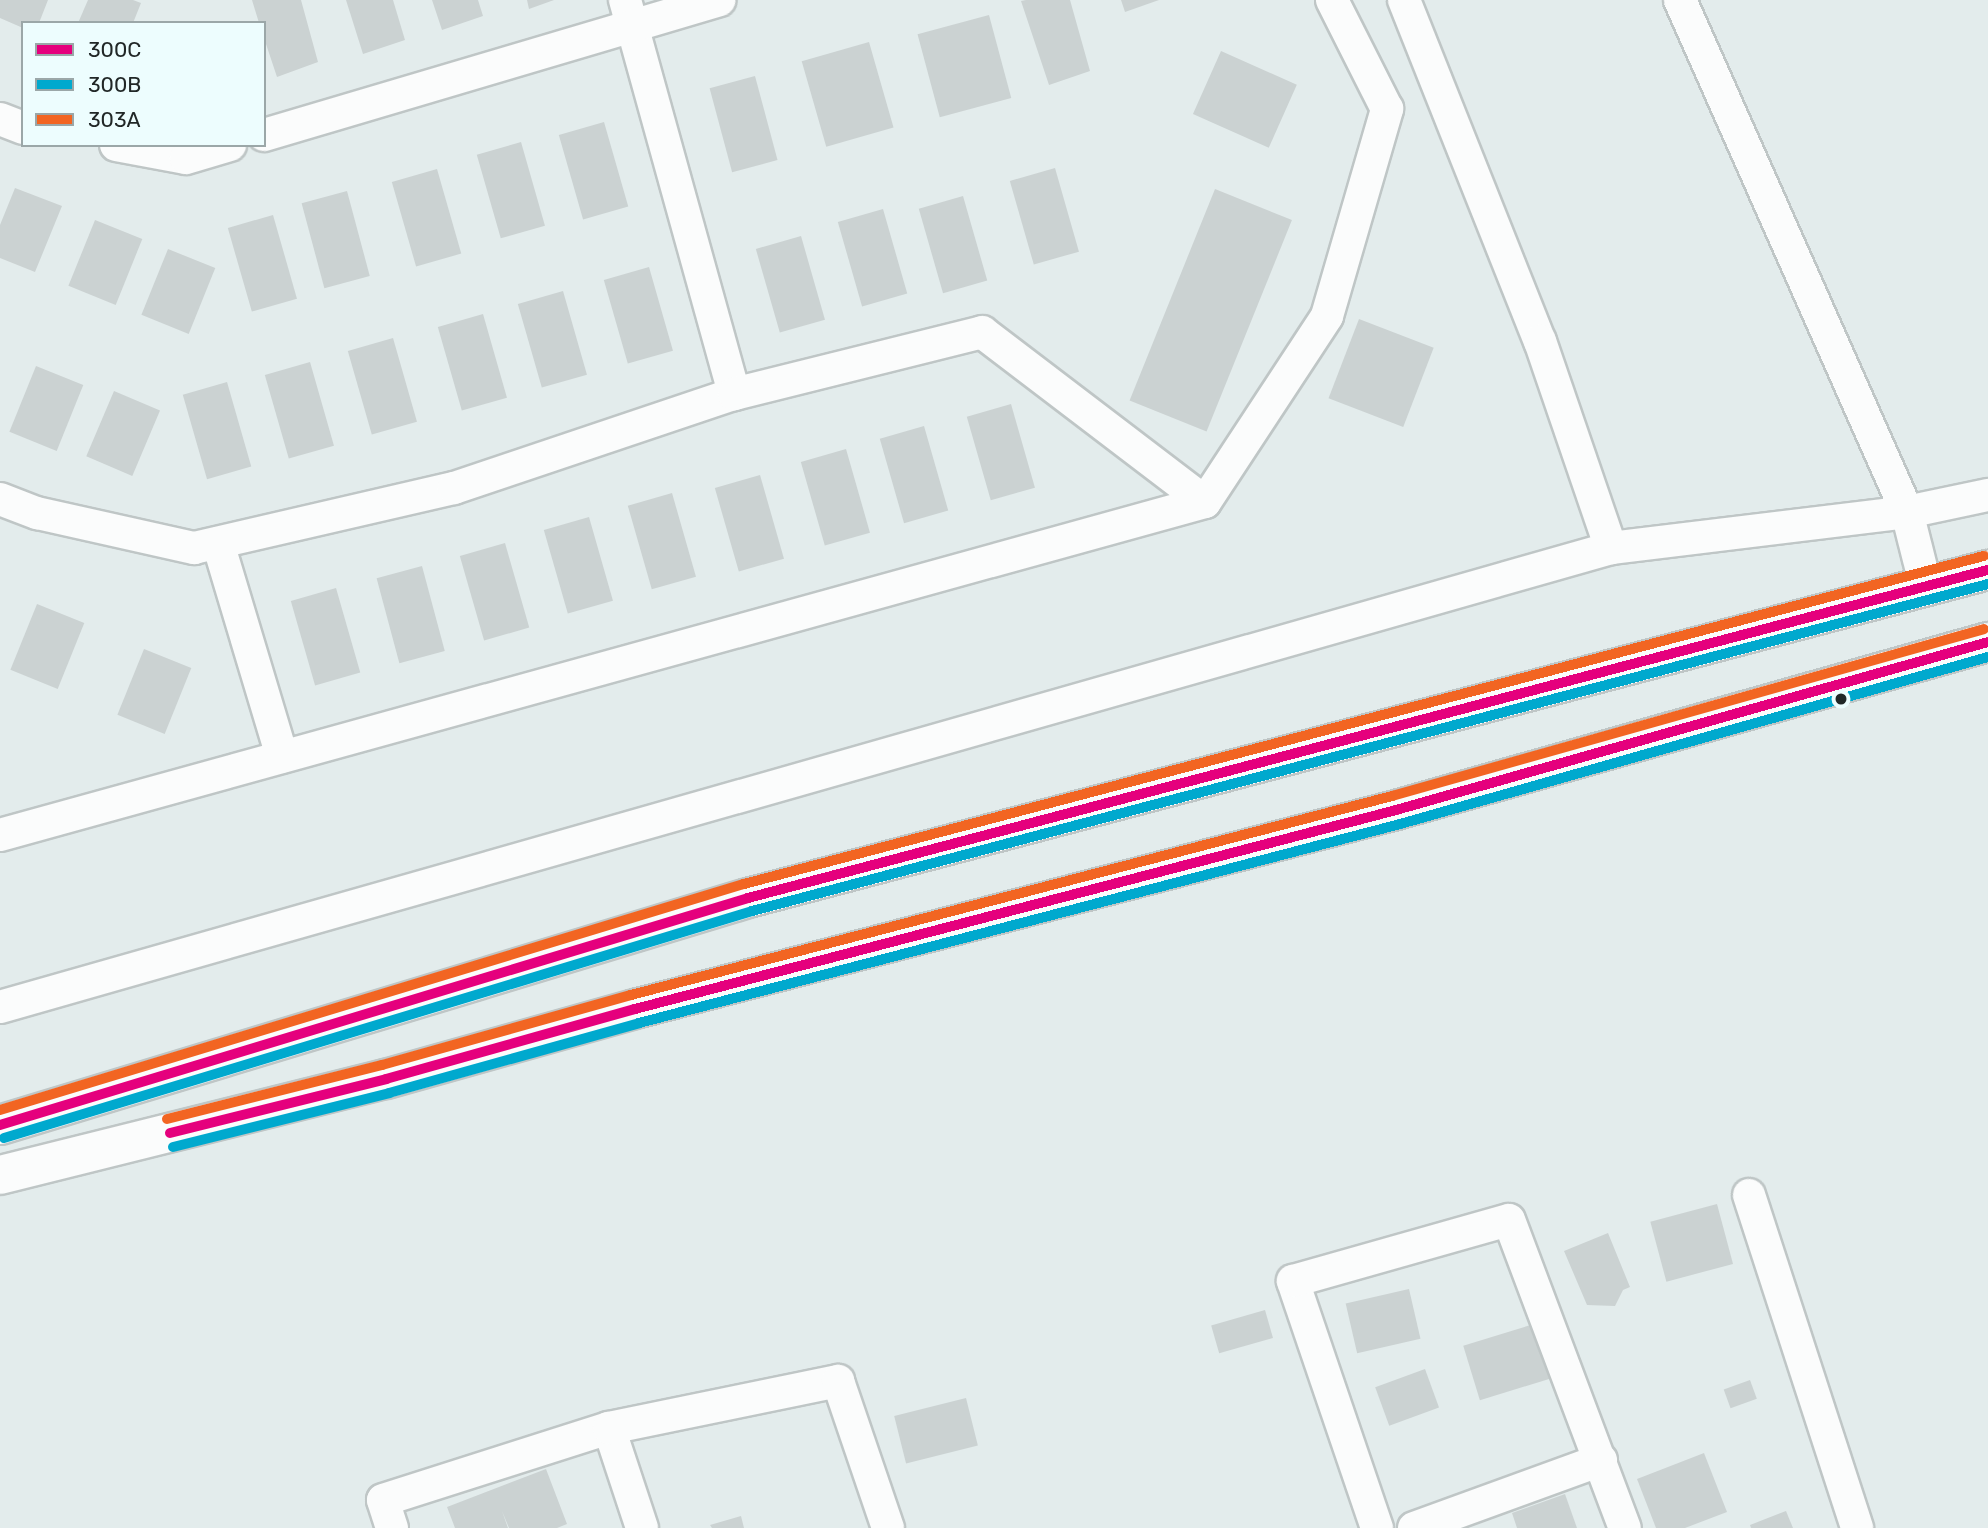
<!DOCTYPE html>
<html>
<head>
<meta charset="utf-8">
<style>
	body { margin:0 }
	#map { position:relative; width:1988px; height:1528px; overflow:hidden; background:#e3ecec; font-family:Rubik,sans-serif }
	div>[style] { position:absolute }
	.building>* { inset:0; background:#cbd2d2; transform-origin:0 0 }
	.roads { filter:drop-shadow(2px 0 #bfc6c6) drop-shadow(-2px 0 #bfc6c6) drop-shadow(0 2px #bfc6c6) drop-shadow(0 -2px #bfc6c6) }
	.street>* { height:32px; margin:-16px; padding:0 16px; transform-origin:16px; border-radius:16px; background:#fbfcfc }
	.highway>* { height:38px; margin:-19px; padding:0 19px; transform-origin:19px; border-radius:19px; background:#fbfcfc }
	.bus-1>* { height:10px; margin:-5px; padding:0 5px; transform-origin:5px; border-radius:5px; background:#e5007d }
	.bus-2>* { height:10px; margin:-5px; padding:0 5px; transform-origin:5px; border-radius:5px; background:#00a9ce }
	.bus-3>* { height:10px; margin:-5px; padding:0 5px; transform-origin:5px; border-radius:5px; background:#f26522 }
	.dots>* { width:19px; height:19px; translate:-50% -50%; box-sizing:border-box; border:4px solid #edfdfe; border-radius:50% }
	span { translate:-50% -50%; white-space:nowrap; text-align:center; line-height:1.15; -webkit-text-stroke:6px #edfdfe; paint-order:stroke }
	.legend { position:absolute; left:21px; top:21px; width:245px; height:126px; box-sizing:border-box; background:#edfdfe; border:2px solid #9ba7a8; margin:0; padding:9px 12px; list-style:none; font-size:21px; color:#212727 }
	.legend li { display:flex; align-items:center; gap:14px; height:35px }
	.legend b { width:35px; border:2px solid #9ba7a8 }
</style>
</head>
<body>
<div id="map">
	<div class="building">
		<i style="clip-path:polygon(0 0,48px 0,39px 23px,23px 23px,23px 28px,0 18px)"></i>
		<i style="clip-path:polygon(88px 0,133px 0,141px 3px,133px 23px,78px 23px)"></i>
		<i style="clip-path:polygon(252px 0,301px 0,318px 62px,277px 77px,264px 38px,264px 23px,259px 23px)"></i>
		<i style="clip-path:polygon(346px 0,393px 0,405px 40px,363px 54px)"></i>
		<i style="clip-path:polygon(432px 0,478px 0,483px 16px,442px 30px)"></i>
		<i style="clip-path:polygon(527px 0,554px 0,529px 9px)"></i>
		<i style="clip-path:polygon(1026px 0,1070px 0,1090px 71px,1049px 85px,1021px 1px)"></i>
		<i style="clip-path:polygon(1121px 0,1159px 0,1125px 12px)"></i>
		<i style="left:989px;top:15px;width:86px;height:74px;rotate:75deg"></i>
		<i style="left:869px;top:42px;width:89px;height:70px;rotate:74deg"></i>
		<i style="left:1221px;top:51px;width:83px;height:69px;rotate:24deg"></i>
		<i style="left:755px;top:76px;width:87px;height:47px;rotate:75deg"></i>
		<i style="left:604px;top:122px;width:88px;height:47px;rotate:74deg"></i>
		<i style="left:521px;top:142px;width:87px;height:46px;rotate:74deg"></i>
		<i style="left:1055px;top:168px;width:87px;height:47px;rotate:74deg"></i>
		<i style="left:437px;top:169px;width:88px;height:47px;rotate:74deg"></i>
		<i style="clip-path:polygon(15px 188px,62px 206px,35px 272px,0 258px,0 225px)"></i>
		<i style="left:1215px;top:189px;width:83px;height:228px;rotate:22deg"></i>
		<i style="left:347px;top:191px;width:88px;height:47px;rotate:75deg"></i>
		<i style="left:963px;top:196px;width:88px;height:46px;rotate:74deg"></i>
		<i style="left:883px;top:209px;width:88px;height:47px;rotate:74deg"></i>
		<i style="left:273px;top:215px;width:87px;height:47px;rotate:74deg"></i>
		<i style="left:95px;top:220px;width:51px;height:71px;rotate:22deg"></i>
		<i style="left:801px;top:236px;width:87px;height:47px;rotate:74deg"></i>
		<i style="left:168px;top:249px;width:51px;height:71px;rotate:22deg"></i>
		<i style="left:649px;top:267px;width:87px;height:47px;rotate:74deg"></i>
		<i style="left:563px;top:291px;width:87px;height:47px;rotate:74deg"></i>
		<i style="left:483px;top:314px;width:87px;height:47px;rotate:74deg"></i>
		<i style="left:1359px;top:319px;width:80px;height:85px;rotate:21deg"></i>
		<i style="left:393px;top:338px;width:87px;height:47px;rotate:74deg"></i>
		<i style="left:310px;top:362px;width:87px;height:47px;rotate:74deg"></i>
		<i style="left:36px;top:366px;width:51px;height:71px;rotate:22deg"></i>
		<i style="left:227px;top:382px;width:88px;height:46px;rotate:74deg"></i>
		<i style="left:114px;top:391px;width:50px;height:71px;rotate:23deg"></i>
		<i style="left:1011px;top:404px;width:87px;height:46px;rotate:74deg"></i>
		<i style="left:924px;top:426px;width:88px;height:46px;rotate:74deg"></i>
		<i style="left:846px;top:449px;width:87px;height:47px;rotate:74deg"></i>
		<i style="left:760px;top:475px;width:87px;height:47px;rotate:74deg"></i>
		<i style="left:672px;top:493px;width:87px;height:46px;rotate:74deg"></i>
		<i style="left:589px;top:517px;width:87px;height:47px;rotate:74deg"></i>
		<i style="left:505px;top:543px;width:88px;height:47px;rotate:74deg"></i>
		<i style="left:422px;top:566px;width:88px;height:47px;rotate:75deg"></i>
		<i style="left:336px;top:588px;width:88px;height:47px;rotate:74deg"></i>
		<i style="left:37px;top:604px;width:51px;height:71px;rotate:22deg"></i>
		<i style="left:144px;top:649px;width:51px;height:71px;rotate:22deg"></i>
		<i style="left:1717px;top:1204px;width:62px;height:69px;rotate:75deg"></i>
		<i style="clip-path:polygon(1608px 1233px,1630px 1287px,1623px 1290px,1615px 1306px,1587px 1305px,1564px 1251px)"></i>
		<i style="left:1409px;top:1289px;width:51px;height:65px;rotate:77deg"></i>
		<i style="left:1265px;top:1310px;width:29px;height:56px;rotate:74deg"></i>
		<i style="left:1534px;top:1324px;width:57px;height:74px;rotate:73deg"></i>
		<i style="left:1425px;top:1369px;width:41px;height:53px;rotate:70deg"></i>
		<i style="left:1750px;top:1380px;width:20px;height:28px;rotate:70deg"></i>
		<i style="left:966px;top:1398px;width:49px;height:74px;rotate:76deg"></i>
		<i style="clip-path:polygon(1704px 1453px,1727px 1512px,1685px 1528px,1656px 1528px,1637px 1479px)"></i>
		<i style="clip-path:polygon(546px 1469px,567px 1524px,557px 1528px,509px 1528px,502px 1511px,508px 1528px,455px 1528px,447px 1507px)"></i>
		<i style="clip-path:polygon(1565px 1494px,1577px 1528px,1517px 1528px,1512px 1513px)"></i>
		<i style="clip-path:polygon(1786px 1511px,1793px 1528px,1751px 1528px,1750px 1525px)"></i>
		<i style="clip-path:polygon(741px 1516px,744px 1528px,712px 1528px,710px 1525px)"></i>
	</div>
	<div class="roads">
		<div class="street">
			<i style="left:625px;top:0;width:409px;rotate:74.5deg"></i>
			<i style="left:1404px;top:0;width:367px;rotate:68.3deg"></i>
			<i style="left:1540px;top:341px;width:219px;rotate:71.1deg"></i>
			<i style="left:1680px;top:0;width:560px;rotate:66.09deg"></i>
			<i style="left:1907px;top:512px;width:77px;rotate:75.8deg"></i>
			<i style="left:0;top:119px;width:25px;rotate:21deg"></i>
			<i style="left:264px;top:135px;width:475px;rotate:-16.5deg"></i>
			<i style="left:116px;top:145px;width:71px;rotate:10.5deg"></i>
			<i style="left:186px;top:158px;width:46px;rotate:-16.5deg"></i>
			<i style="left:0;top:499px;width:40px;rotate:21deg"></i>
			<i style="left:37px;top:513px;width:161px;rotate:12.6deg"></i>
			<i style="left:194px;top:548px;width:267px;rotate:-13deg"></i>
			<i style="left:454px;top:488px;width:295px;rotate:-18.6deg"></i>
			<i style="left:734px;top:394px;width:256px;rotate:-14deg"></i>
			<i style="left:982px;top:332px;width:280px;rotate:37.3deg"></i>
			<i style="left:1205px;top:502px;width:222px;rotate:-56.7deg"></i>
			<i style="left:1327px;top:316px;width:216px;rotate:-73.8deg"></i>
			<i style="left:1387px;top:109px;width:122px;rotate:-116.8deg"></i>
			<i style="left:218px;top:543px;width:223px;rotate:73.3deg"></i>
			<i style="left:0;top:835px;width:1250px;rotate:-15.45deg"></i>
			<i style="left:0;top:1007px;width:1675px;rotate:-15.9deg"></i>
			<i style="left:1611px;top:548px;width:298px;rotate:-6.9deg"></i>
			<i style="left:1907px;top:512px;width:83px;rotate:-11.9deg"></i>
			<i style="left:1749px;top:1195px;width:350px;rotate:72deg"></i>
			<i style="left:609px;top:1428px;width:105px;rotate:71.7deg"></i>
			<i style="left:392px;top:1528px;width:29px;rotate:-108deg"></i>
			<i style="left:383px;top:1500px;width:237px;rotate:-17.7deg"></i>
			<i style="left:609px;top:1428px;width:234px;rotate:-11.6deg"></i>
			<i style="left:838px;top:1381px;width:155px;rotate:71.2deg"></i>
			<i style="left:1377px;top:1528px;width:261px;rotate:-108.8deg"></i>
			<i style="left:1293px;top:1281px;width:224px;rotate:-15.8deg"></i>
			<i style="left:1509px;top:1220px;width:329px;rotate:69.4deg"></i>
			<i style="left:1414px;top:1528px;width:199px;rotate:-20deg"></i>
		</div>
		<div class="highway">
			<i style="left:0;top:1125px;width:782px;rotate:-16.88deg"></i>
			<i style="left:748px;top:898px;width:1283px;rotate:-14.82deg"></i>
			<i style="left:0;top:1175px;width:398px;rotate:-14deg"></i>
			<i style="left:386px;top:1079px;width:259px;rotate:-15.7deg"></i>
			<i style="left:635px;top:1009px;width:787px;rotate:-14.65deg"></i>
			<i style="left:1396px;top:810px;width:615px;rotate:-15.84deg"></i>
		</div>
	</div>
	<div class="bus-1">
		<i style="left:0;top:1125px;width:782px;rotate:-16.88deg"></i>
		<i style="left:748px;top:898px;width:1283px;rotate:-14.82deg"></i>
		<i style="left:170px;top:1133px;width:223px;rotate:-14deg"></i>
		<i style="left:386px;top:1079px;width:259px;rotate:-15.7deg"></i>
		<i style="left:635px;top:1009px;width:787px;rotate:-14.65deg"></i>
		<i style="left:1396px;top:810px;width:615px;rotate:-15.84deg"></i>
	</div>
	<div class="bus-2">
		<i style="left:4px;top:1138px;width:782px;rotate:-16.88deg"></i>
		<i style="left:752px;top:911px;width:1279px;rotate:-14.82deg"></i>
		<i style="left:173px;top:1147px;width:223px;rotate:-14deg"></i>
		<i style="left:389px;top:1093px;width:260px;rotate:-15.6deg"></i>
		<i style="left:639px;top:1023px;width:787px;rotate:-14.65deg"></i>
		<i style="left:1400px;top:824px;width:611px;rotate:-15.86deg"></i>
	</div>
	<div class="bus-3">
		<i style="left:0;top:1110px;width:778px;rotate:-16.9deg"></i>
		<i style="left:744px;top:884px;width:1283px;rotate:-14.82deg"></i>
		<i style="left:167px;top:1119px;width:222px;rotate:-14.1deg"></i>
		<i style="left:382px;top:1065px;width:259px;rotate:-15.7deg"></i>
		<i style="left:631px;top:995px;width:787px;rotate:-14.65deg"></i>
		<i style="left:1392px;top:796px;width:615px;rotate:-15.75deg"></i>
	</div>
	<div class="dots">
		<i style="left:1841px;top:699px;background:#212727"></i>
	</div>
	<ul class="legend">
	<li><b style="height:9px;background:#e5007d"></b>300C</li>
	<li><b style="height:9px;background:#00a9ce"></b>300B</li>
	<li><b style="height:9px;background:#f26522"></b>303A</li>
	</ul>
</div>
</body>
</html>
